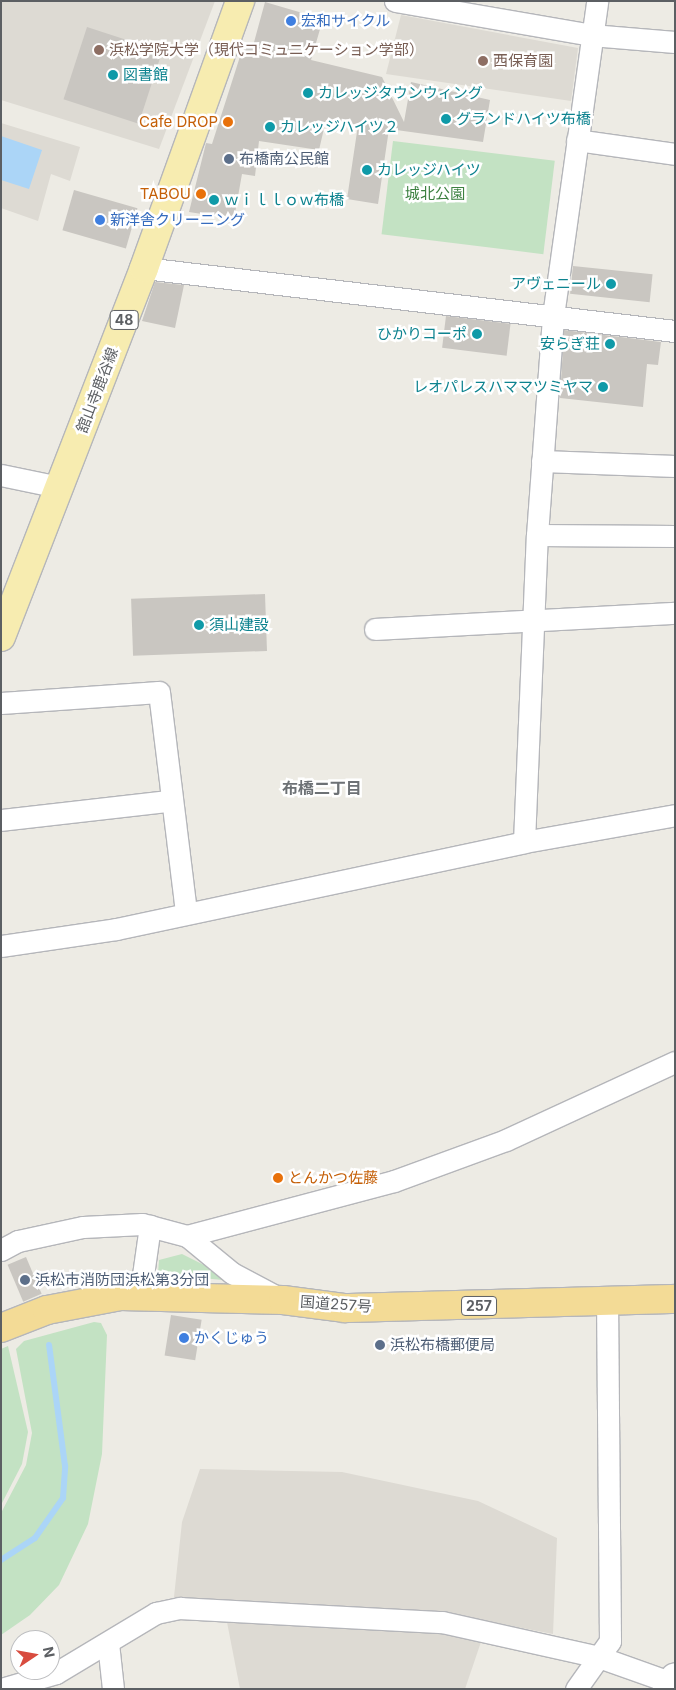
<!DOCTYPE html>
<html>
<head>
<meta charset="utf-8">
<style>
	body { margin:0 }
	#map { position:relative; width:676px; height:1690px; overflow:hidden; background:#edebe4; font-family:Inter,"Noto Sans JP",sans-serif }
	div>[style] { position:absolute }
	.education>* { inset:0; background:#dddad3 }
	.green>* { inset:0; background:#c3e2c3; transform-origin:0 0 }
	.water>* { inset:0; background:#abd5f7 }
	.stream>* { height:6px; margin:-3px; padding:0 3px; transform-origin:3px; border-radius:3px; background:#abd5f7 }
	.building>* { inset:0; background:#c9c6c1; transform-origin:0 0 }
	.roads { filter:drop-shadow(1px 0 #b5b6ba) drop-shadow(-1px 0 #b5b6ba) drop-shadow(0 1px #b5b6ba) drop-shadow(0 -1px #b5b6ba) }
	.street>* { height:21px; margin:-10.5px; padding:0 10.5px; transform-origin:10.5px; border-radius:10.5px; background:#fff }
	.secondary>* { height:28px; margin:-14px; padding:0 14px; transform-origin:14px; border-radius:14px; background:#fff }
	.primary>* { height:28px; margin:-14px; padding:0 14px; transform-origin:14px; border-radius:14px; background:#f7ecb0 }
	.highway>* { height:28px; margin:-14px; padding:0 14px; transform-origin:14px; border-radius:14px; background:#f3db96 }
	.dots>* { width:14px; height:14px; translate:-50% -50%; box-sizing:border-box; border:2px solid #fff; border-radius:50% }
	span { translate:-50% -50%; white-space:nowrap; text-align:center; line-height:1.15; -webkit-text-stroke:5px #fff; paint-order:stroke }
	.shield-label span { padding:1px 4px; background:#fff; border:1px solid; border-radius:4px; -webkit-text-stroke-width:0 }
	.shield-label { font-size:14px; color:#5c5f63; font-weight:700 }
	.shop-label { font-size:15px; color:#366cbe }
	.left { translate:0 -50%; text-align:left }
	.education-label { font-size:15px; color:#785e54 }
	.culture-label { font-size:15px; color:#0d838f }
	.right { translate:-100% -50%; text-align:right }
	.food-label { font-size:15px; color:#c56008 }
	.service-label { font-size:15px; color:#4e5e75 }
	.park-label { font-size:15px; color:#3d8141 }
	.street-label { font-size:15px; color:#5c5f63 }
	.neighbourhood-label { font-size:16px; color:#6d7175; font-weight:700 }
	.frame { position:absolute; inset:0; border:2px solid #5c5f63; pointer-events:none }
	.north { position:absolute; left:10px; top:1630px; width:50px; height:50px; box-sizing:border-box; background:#fff; border:1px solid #bebfc1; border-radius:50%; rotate:78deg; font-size:14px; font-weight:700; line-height:20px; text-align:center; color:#5c5f63 }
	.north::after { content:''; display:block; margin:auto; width:18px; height:22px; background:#d84c3f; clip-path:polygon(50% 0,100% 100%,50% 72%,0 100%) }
</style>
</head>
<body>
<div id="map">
	<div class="education">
		<i style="clip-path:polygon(1px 1px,215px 1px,159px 149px,1px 100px)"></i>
		<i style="clip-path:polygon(401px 15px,578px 48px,571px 101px,386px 74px)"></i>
		<i style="clip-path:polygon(1px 123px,80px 147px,70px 181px,51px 174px,38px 221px,1px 208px)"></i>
		<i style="clip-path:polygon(200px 1469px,342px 1472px,478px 1501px,557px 1538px,553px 1634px,441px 1612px,174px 1597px,182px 1522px)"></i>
		<i style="clip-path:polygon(226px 1617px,371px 1619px,483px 1636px,465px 1689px,240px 1689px)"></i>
	</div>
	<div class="green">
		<i style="left:393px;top:141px;width:163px;height:94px;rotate:7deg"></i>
		<i style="clip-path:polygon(182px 1254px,234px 1280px,234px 1281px,158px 1274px,159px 1260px)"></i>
		<i style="clip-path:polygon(94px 1322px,101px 1323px,107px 1335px,102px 1454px,88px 1524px,59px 1585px,30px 1615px,1px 1635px,1px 1513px,26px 1465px,32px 1433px,16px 1349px,24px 1341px)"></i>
		<i style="clip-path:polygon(8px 1346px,28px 1432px,22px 1464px,1px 1505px,1px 1349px)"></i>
	</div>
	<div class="water">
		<i style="clip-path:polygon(1px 136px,42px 150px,29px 189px,1px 180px)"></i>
	</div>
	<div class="stream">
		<i style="left:1px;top:1560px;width:40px;rotate:-32.9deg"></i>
		<i style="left:35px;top:1538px;width:49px;rotate:-55deg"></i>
		<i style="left:63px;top:1498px;width:32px;rotate:-86deg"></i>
		<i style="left:65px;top:1466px;width:122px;rotate:-97.5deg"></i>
	</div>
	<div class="building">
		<i style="clip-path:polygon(265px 2px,323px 19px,311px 60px,382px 77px,404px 122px,411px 82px,490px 100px,483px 142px,389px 129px,378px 204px,347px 199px,358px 125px,326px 120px,319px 150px,259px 141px,255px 176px,242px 174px,234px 219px,189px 212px,206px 143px,212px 144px,244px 44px,253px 46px)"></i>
		<i style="left:87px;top:27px;width:79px;height:76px;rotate:18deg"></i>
		<i style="left:74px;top:190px;width:66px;height:42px;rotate:16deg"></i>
		<i style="left:573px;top:266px;width:80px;height:28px;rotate:6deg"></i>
		<i style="clip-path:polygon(155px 282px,184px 285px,175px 328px,142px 321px)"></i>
		<i style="left:446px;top:316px;width:65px;height:32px;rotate:7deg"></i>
		<i style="clip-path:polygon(564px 330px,661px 342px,658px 365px,647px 364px,643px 407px,560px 398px)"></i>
		<i style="left:265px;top:594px;width:57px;height:134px;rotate:88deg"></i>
		<i style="left:26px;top:1257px;width:40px;height:20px;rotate:67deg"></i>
		<i style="left:171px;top:1315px;width:31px;height:41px;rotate:9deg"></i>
	</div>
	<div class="roads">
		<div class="street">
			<i style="left:395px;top:1px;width:199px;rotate:9.8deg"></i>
			<i style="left:591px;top:35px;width:84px;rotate:4.8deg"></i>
			<i style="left:577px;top:140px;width:99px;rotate:8.1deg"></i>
			<i style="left:144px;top:268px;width:535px;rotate:6.77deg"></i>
			<i style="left:542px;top:461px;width:133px;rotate:2.2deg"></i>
			<i style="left:1px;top:475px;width:59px;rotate:11.7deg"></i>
			<i style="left:537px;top:535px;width:138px;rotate:0.4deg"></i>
			<i style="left:375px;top:629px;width:300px;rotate:-3.1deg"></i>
			<i style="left:1px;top:703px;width:158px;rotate:-4deg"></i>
			<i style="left:159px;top:692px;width:223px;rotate:83deg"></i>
			<i style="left:1px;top:820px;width:169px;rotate:-6.5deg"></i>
			<i style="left:524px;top:842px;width:307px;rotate:-87.6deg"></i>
			<i style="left:537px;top:535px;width:220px;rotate:-85.8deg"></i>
			<i style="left:553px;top:316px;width:318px;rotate:-82deg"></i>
			<i style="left:1px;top:946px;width:116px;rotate:-8.4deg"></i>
			<i style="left:116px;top:929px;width:417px;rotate:-12deg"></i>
			<i style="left:524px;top:842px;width:153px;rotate:-10.1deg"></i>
			<i style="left:187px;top:1236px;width:214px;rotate:-14.9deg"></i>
			<i style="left:394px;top:1181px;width:119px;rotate:-20.1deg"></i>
			<i style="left:506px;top:1140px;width:186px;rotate:-24.8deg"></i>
			<i style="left:1px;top:1250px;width:19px;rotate:-28deg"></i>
			<i style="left:18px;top:1241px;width:66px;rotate:-12.2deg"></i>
			<i style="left:83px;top:1227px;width:59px;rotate:-2.9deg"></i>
			<i style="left:142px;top:1224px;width:47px;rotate:14.9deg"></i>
			<i style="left:187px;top:1236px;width:58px;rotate:39.4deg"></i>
			<i style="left:232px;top:1273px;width:55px;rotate:28deg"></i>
			<i style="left:140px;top:1296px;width:71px;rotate:-81.9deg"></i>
			<i style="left:108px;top:1643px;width:46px;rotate:83.8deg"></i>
			<i style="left:1px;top:1689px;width:57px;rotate:-16.2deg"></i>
			<i style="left:56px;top:1673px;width:117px;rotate:-31deg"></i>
			<i style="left:156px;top:1613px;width:25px;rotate:-12deg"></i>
			<i style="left:180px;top:1608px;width:262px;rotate:3.1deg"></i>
			<i style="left:442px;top:1622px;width:161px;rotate:12.6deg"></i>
			<i style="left:599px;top:1657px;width:81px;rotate:19.6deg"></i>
			<i style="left:576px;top:1689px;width:59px;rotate:-54.7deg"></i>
			<i style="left:610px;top:1641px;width:339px;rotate:-90.5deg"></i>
		</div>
		<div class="secondary">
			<i style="left:667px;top:1689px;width:14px;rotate:-56deg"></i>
		</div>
		<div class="primary">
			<i style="left:1px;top:637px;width:396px;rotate:-68.8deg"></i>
			<i style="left:144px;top:268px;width:284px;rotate:-70.2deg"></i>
		</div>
		<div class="highway">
			<i style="left:1px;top:1328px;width:49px;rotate:-21.4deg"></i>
			<i style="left:47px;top:1310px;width:75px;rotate:-10.7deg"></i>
			<i style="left:121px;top:1296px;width:162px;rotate:1.4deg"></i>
			<i style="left:283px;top:1300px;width:63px;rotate:7.4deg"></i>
			<i style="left:345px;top:1308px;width:330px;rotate:-1.6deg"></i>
		</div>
	</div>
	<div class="dots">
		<i style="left:291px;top:21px;background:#3f7fe0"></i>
		<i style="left:99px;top:50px;background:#8d6e63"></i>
		<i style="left:483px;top:61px;background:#8d6e63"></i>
		<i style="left:113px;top:75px;background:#0f9aa8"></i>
		<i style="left:308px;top:93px;background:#0f9aa8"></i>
		<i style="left:446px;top:119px;background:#0f9aa8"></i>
		<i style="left:228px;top:122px;background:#e8710a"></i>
		<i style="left:270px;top:127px;background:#0f9aa8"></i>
		<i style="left:229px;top:159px;background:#5c6f8a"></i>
		<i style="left:367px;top:170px;background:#0f9aa8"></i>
		<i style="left:201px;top:194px;background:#e8710a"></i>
		<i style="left:214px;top:200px;background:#0f9aa8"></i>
		<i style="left:100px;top:220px;background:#3f7fe0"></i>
		<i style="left:611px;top:284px;background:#0f9aa8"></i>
		<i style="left:477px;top:334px;background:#0f9aa8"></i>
		<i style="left:610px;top:344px;background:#0f9aa8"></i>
		<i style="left:603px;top:387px;background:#0f9aa8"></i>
		<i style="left:199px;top:625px;background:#0f9aa8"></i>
		<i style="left:278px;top:1178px;background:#e8710a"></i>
		<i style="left:25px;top:1280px;background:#5c6f8a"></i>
		<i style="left:184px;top:1338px;background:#3f7fe0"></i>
		<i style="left:380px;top:1345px;background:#5c6f8a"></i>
	</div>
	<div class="shield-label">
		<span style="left:124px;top:320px">48</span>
		<span style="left:479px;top:1306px">257</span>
	</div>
	<div class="shop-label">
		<span class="left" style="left:301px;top:21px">宏和サイクル</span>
		<span class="left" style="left:110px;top:220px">新洋舎クリーニング</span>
		<span class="left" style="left:194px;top:1338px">かくじゅう</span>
	</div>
	<div class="education-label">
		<span class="left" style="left:109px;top:50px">浜松学院大学（現代コミュニケーション学部）</span>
		<span class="left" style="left:493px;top:61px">西保育園</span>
	</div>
	<div class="culture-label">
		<span class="left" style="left:123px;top:75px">図書館</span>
		<span class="left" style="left:318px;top:93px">カレッジタウンウィング</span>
		<span class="left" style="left:456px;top:119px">グランドハイツ布橋</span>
		<span class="left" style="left:280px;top:127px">カレッジハイツ２</span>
		<span class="left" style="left:377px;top:170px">カレッジハイツ</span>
		<span class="left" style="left:224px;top:200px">ｗｉｌｌｏｗ布橋</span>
		<span class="right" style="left:601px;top:284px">アヴェニール</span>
		<span class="right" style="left:467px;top:334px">ひかりコーポ</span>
		<span class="right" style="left:600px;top:344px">安らぎ荘</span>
		<span class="right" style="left:593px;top:387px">レオパレスハママツミヤマ</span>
		<span class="left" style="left:209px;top:625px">須山建設</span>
	</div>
	<div class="food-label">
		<span class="right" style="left:218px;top:122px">Cafe DROP</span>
		<span class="right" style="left:191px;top:194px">TABOU</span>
		<span class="left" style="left:288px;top:1178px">とんかつ佐藤</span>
	</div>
	<div class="service-label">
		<span class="left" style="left:239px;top:159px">布橋南公民館</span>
		<span class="left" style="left:35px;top:1280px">浜松市消防団浜松第3分団</span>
		<span class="left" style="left:390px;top:1345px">浜松布橋郵便局</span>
	</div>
	<div class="park-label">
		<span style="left:435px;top:194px">城北公園</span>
	</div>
	<div class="street-label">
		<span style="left:97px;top:390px;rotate:-69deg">舘山寺鹿谷線</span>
		<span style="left:336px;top:1304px;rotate:4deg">国道257号</span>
	</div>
	<div class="neighbourhood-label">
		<span style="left:322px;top:788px">布橋二丁目</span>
	</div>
	<div class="frame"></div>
	<div class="north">N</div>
</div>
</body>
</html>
